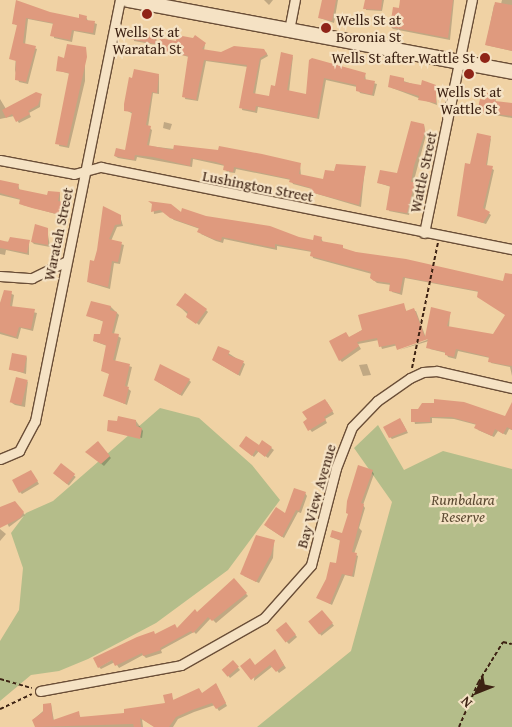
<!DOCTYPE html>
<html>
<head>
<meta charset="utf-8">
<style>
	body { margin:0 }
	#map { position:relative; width:512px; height:727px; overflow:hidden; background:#f0d2a4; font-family:"Gentium Book Plus",serif }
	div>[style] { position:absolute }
	.green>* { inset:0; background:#b4bd8a }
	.shadow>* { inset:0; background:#0003; transform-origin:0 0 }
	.building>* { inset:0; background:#df9a7e; transform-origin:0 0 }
	.path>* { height:2px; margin-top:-1px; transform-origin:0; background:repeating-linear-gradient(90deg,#3d2213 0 4px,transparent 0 6.5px) }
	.roads { filter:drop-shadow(1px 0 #6a4e37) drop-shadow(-1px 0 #6a4e37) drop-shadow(0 1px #6a4e37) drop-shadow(0 -1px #6a4e37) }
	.street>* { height:9px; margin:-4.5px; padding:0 4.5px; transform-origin:4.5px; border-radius:4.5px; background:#f5e2c4 }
	.secondary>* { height:14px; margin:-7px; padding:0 7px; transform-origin:7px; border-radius:7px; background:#f5e2c4 }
	.dots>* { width:14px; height:14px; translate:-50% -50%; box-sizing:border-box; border:2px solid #f5e2c4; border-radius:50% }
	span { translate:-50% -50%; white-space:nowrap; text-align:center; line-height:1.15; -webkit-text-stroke:4.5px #f5e2c4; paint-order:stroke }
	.poi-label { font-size:15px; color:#3d2213 }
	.left { translate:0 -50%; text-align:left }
	.right { translate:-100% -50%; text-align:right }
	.street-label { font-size:15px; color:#3d2213 }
	.park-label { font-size:15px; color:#5b4931; font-style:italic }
	.north { position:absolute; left:452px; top:667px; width:50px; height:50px; -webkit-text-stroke:4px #f5e2c4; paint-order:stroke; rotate:226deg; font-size:14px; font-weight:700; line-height:20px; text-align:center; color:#3d2213 }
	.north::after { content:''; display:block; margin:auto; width:18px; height:22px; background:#3d2213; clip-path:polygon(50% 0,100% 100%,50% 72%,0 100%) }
</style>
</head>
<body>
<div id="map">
	<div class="green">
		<i style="clip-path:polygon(160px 408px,199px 418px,252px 465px,280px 500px,228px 570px,156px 623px,88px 659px,59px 671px,31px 675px,0 701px,0 641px,19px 610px,23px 568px,11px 533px,26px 513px,53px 501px)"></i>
		<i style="clip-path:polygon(378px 425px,404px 470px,443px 451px,512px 469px,512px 727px,257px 727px,351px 651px,392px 502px,354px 448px)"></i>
	</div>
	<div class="shadow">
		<i style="clip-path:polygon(264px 0,273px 0,269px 5px)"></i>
		<i style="clip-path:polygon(323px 0,338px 0,334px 23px,320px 18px)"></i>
		<i style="clip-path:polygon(366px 0,384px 0,382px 11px,366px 10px)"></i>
		<i style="clip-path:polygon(402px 0,454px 0,450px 40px,393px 29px,391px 27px)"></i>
		<i style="clip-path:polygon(502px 0,512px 0,512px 51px,486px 45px,494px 5px,501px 4px)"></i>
		<i style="clip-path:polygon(17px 2px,50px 13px,80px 19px,86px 17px,88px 21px,97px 24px,95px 35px,74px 31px,72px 42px,54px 38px,54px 24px,28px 19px,25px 45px,37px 49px,28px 84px,19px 82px,15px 70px,18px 26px,13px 23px)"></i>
		<i style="clip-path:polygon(134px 28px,143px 31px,145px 35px,156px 37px,157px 45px,134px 41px)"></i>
		<i style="clip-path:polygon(177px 42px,205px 44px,204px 51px,221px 54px,266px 52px,268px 56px,261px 60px,255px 95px,270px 98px,293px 56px,289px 92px,307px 95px,310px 61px,365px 74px,366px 81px,377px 84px,374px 96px,360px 93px,357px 87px,326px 80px,319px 119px,258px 107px,257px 113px,242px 110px,248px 67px,206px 61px,198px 101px,185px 99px,189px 57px,159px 49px)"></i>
		<i style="clip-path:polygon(85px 49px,85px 81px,69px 148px,59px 146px,70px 74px,57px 70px,65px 59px)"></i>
		<i style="clip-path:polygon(159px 75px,159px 94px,153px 93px,148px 127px,152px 130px,149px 146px,300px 164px,301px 176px,324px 180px,335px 173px,365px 167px,361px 207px,314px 193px,312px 189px,293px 184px,291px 180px,236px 169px,235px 173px,227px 172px,225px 166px,193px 159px,192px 167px,137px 157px,136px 161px,118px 158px,115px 156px,126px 151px,133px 114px,126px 110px)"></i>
		<i style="clip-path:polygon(391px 77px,422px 87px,435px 86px,437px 105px,392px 88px)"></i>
		<i style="clip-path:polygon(41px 95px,40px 107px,29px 113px,31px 117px,19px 123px,14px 116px,0 119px,0 99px,6px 109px)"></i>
		<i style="clip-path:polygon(495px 96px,496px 102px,512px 105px,512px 118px,479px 112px)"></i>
		<i style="clip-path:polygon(164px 122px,172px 124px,170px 130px,163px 128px)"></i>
		<i style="clip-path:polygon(424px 125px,426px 135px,413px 184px,416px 186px,409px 215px,389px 211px,391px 187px,379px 183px,398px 174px)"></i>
		<i style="clip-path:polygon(491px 138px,487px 166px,494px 170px,485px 210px,491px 215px,486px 224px,459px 215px,471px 166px)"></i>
		<i style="clip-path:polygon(0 181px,18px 185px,20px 191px,48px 197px,60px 193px,60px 203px,65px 206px,63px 216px,23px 205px,21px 200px,0 195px)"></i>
		<i style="clip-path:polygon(153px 204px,181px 214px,314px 241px,321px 238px,323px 242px,342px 246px,344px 250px,504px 283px,512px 275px,512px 318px,479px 292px,405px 278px,402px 295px,392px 292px,391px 285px,377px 283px,371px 278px,372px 274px,313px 258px,312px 252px,277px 246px,277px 250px,224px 239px,223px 243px,216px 241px,201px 234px,200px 229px,174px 220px,164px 212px,154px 214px)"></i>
		<i style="clip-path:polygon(120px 216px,123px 226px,117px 227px,111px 241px,124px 245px,120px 264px,114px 263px,110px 289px,90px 283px,88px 281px,98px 250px)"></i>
		<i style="clip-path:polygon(47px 229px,50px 247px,34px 244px,32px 242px)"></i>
		<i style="clip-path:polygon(29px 241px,29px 255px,6px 250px,5px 255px,0 254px,0 242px)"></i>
		<i style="clip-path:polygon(5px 291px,14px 295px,12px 307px,37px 313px,33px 331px,21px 328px,18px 339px,0 334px,0 304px)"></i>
		<i style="clip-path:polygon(92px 302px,111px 307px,119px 315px,114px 334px,121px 338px,115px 362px,132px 367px,127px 388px,131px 391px,127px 405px,105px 395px,110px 374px,102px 370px,107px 346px,94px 341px,101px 335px,104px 322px,88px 315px)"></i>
		<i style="clip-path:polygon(403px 305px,407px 312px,416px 311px,426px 338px,382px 349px,379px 340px,358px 344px,361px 349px,342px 362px,340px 360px,330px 342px,349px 338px)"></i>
		<i style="clip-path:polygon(180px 307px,206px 310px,208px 312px,199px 325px)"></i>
		<i style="clip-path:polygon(450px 313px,449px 328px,494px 336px,512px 332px,512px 376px,510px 367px,491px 363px,490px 358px,458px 351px,456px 359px,448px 357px,446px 353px,430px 349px,429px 341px,399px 350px,427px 340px)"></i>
		<i style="clip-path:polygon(219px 347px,245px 364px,240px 376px,216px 362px)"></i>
		<i style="clip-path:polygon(27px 357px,26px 374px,10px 369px)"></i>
		<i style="clip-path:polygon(367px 364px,371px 375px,363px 376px,359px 365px)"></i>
		<i style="clip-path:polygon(189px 380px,191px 382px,182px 396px,158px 382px)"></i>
		<i style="clip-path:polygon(28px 381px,25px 407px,15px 405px,12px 403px)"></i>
		<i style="clip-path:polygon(327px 402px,334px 414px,325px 419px,327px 423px,312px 432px,304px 422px)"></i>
		<i style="clip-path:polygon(412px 410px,505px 417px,512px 412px,512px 430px,509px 429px,506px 435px,498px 431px,494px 437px,478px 430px,477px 425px,454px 419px,432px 418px,432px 423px,415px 424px)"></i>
		<i style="clip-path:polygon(136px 421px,143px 431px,142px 438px,109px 430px)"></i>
		<i style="clip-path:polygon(402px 422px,408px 433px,392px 439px,390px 437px)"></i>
		<i style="clip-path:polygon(247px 438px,259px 447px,263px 442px,274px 450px,268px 458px,259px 451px,254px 457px,243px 448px)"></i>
		<i style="clip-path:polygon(97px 442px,111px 458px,104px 466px,89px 454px)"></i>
		<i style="left:61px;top:465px;width:19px;height:11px;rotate:39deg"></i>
		<i style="clip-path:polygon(372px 471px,374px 474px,363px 505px,365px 508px,359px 528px,362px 531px,354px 554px,358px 556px,354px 577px,345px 575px,332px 605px,317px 597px,337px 565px,341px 541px,331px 537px,343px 535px)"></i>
		<i style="clip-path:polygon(33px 474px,39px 484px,22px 494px,20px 492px)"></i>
		<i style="clip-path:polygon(305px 493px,307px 496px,301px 513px,298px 512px,284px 538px,267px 527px,286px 515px)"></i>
		<i style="clip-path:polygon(17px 505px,25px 515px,9px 527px,0 508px)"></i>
		<i style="clip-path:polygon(0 529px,6px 534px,0 541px)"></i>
		<i style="clip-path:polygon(274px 541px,273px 558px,259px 583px,244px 576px)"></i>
		<i style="clip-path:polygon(234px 580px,248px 596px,216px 623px,211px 618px,196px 634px,194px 632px,161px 650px,162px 653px,146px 658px,143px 655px,119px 668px,115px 662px,101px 669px,99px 667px,156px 635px,178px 630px)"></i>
		<i style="left:322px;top:611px;width:19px;height:16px;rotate:51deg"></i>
		<i style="clip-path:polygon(288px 626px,297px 637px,289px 644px,287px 642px)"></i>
		<i style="clip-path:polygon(275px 651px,286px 668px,279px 673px,273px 666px,254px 681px,255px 666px)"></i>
		<i style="clip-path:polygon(235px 664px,240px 670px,230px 678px,223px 669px)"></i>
		<i style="clip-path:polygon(216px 684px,227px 706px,219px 711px,215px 705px,194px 712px,178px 719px,173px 727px,155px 727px,142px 719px,143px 727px,37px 727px,33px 720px,51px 704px,54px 721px,78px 713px,81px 718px,125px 714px,166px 704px,171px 695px,174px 701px,199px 689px,202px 694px)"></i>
	</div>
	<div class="building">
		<i style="clip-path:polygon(16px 0,50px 12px,79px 18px,79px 14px,87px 16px,86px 20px,95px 21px,93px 33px,72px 30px,70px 40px,50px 36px,53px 23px,26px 18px,23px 43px,36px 46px,26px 82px,15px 80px,16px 61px,9px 59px,17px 25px,12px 24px)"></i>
		<i style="clip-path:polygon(322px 0,336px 0,332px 21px,318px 18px)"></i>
		<i style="clip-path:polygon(365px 0,382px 0,381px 10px,363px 9px)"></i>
		<i style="clip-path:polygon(400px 0,453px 0,448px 38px,390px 27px,393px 7px,399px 8px)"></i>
		<i style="clip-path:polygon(495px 2px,512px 5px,512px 51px,485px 45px)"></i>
		<i style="clip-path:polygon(133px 26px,141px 28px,143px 34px,157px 36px,155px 44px,130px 39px)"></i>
		<i style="clip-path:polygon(177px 35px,193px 38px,195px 35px,206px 43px,202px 49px,221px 52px,234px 46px,264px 49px,267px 54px,260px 58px,253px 93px,269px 96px,271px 85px,275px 86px,281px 52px,293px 55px,287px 90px,306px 94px,309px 60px,312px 58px,366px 73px,364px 79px,375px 81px,372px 95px,356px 91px,356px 85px,324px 78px,317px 118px,256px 106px,255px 111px,239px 108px,247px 65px,204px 60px,196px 100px,182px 97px,188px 56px,158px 50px,160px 38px,176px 41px)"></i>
		<i style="clip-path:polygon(67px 44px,86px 47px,87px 57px,67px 146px,55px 144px,69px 73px,56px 71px,58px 56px,64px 58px)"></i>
		<i style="clip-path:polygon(134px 69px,159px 74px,157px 93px,152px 92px,146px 125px,151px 126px,147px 145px,173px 150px,174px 145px,218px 150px,219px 146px,262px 154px,301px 163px,299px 174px,323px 179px,325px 170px,334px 171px,336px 164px,366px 166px,359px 205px,310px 192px,311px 188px,289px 182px,290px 179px,234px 167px,233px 172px,223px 170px,224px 165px,216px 162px,191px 158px,190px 166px,153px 157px,135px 155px,134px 160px,114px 156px,116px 148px,125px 150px,132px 112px,124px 111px,124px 104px,129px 77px,132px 78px)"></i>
		<i style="clip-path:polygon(390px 75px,404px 78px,404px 82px,421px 85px,422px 80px,436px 85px,436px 103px,418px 100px,419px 96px,388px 87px)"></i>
		<i style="clip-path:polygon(36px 92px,42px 94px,38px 105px,28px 111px,30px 114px,16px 122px,12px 114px,6px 118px,2px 110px)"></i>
		<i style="clip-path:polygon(487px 93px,496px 95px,495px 101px,512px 103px,512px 116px,477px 112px,480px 99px,485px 100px)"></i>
		<i style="clip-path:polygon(411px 121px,424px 124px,425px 132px,414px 166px,411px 182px,415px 182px,407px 213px,386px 210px,390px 186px,377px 183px,380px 170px,397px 173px)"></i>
		<i style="clip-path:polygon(477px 133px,491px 136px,486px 165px,493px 166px,483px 208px,490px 212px,483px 223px,457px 216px,465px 163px,470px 164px)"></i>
		<i style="clip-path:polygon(0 180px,19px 184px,18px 189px,47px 195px,48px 191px,60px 192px,58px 201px,63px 202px,61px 215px,32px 208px,19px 204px,20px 199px,0 193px)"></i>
		<i style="clip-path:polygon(148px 201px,171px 204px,181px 212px,182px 208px,206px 216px,270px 226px,299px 237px,313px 240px,314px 235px,322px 237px,321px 241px,343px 245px,343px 248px,356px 252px,406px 259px,503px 281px,505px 273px,512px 274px,512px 366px,488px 362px,489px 357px,456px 349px,454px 357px,445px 355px,445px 352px,426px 348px,428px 339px,397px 350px,395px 344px,379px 347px,377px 338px,357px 342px,359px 346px,339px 361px,329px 341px,346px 332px,349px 337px,362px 330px,358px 315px,404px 303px,406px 311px,414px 308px,425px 337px,431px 307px,451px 312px,447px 326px,493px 334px,505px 315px,477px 297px,478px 291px,403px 277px,400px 293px,389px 291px,390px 283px,374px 281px,370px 278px,371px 272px,310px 256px,311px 251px,275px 244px,275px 248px,222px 237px,221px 241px,213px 239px,197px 232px,199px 228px,170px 218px,160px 210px,151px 212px,152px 204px)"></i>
		<i style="clip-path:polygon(103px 206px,121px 215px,121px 224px,115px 225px,109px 239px,122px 242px,118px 262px,112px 261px,108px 287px,87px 282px,90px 260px,94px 261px,97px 250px)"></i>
		<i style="clip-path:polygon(35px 224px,48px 228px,48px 245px,31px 242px)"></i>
		<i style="clip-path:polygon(10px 237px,30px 240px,27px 253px,0 248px,0 240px,8px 242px)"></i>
		<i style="clip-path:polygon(4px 290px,12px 291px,10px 306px,35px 309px,31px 329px,19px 327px,16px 337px,0 332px,0 303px)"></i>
		<i style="clip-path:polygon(185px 293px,207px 309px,196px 324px,186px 317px,188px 312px,176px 305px)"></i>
		<i style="clip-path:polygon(91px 301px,111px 306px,110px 310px,117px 312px,112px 333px,119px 334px,113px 360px,130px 364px,125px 386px,129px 387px,125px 404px,103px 396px,109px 374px,101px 371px,106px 345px,93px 341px,94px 334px,100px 334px,103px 321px,86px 316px)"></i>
		<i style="clip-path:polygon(218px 346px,230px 351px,228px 355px,244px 361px,238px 375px,212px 360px)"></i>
		<i style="left:12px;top:353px;width:15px;height:17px;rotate:11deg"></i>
		<i style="clip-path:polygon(160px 364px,190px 379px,180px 395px,154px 380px)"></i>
		<i style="left:16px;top:377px;width:12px;height:26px;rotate:14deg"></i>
		<i style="clip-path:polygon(325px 399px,333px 411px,324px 417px,326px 420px,308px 431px,303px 422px,307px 419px,302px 412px)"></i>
		<i style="clip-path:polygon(434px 399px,464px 402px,505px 416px,512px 402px,512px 430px,507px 427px,503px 434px,495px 429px,492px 436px,474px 428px,476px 424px,451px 417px,430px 417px,430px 422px,411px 422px,411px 409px,418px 409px,422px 403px,434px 403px)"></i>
		<i style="clip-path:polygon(118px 416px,136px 420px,136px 426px,142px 428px,140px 439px,107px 431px,108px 420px,117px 421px)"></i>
		<i style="clip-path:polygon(400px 418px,407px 431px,389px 438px,383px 427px)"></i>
		<i style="clip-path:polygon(246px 436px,259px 445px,262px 440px,272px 447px,265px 457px,256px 450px,259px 445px,252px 456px,239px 446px)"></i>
		<i style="clip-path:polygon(98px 441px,110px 456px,101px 464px,85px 452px)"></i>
		<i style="left:61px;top:463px;width:18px;height:13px;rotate:38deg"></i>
		<i style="clip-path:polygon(358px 465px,373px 470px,361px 503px,364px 504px,352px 552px,357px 553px,352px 576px,342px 574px,330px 604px,316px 598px,326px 579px,330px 562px,336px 563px,340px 540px,330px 537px,332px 530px,342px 533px,348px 514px,346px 513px,347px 501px)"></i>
		<i style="clip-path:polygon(31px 470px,38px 481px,19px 493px,12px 480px)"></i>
		<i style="clip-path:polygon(294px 488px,306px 492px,299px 511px,296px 510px,282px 537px,264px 525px,276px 507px,285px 513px)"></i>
		<i style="clip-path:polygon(15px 501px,24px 512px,20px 518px,0 528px,0 507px)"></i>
		<i style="clip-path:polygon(256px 535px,275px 540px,271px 555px,256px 582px,240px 574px)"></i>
		<i style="clip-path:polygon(234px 578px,247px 593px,212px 621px,208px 617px,193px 633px,191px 631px,160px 648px,161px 650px,143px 656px,142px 653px,115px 666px,112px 660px,98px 668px,93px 658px,137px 637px,154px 631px,155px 634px,175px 624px,177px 628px,195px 609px,197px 612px)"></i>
		<i style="left:322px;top:610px;width:17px;height:18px;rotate:50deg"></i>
		<i style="left:286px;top:622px;width:16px;height:13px;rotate:52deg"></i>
		<i style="clip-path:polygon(275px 649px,284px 665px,276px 672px,270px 665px,251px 680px,240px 666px,250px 658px,255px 665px)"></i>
		<i style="left:233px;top:660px;width:9px;height:15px;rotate:49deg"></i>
		<i style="clip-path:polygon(216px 683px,226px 703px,216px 709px,212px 703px,192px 710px,176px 717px,169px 727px,154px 727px,140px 718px,141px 727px,134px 727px,133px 724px,35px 727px,32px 720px,43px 712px,43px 704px,51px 703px,53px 720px,79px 711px,80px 717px,124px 713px,124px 709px,165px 703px,163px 695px,172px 693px,173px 700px,199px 688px,202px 693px)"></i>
	</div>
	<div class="path">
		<i style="left:412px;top:368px;width:128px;rotate:-78.3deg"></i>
		<i style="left:0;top:679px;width:33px;rotate:16deg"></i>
		<i style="left:0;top:709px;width:35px;rotate:-25deg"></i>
		<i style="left:459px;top:727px;width:48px;rotate:-66.6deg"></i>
		<i style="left:478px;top:683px;width:48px;rotate:-58.6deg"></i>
		<i style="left:503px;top:642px;width:9px;rotate:13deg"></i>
	</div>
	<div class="roads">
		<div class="street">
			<i style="left:289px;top:30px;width:31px;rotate:-79deg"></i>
			<i style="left:0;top:160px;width:75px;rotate:10.7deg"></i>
			<i style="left:74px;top:174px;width:28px;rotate:-15deg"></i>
			<i style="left:101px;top:167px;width:419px;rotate:11.3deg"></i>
			<i style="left:424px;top:233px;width:238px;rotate:-78.4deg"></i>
			<i style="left:0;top:276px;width:32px;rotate:4deg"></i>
			<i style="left:32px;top:278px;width:37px;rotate:-26deg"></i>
			<i style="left:0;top:459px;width:21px;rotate:-23deg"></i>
			<i style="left:19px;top:451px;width:34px;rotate:-62deg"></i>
			<i style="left:35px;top:421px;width:429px;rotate:-78.6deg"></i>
			<i style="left:40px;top:691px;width:143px;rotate:-10.4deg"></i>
			<i style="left:181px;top:665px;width:95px;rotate:-29.5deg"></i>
			<i style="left:264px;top:618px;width:71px;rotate:-48.4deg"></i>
			<i style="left:311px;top:565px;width:100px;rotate:-75.5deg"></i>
			<i style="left:336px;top:468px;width:44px;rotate:-68.7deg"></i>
			<i style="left:352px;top:427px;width:36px;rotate:-46deg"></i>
			<i style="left:377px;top:401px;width:40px;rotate:-34.9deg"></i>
			<i style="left:410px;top:378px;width:14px;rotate:-25deg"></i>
			<i style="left:423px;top:372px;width:14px;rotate:-4deg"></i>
			<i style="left:437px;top:371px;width:77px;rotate:12.8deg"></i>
		</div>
		<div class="secondary">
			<i style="left:128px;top:0;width:391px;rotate:10.6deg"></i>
		</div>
	</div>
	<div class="dots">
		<i style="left:147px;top:14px;background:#8f2418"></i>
		<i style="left:326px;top:28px;background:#8f2418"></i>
		<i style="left:485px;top:58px;background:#8f2418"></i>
		<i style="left:469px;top:74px;background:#8f2418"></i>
	</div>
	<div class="poi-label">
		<span class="left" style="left:336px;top:28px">Wells St at<br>Boronia St</span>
		<span style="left:147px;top:40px">Wells St at<br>Waratah St</span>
		<span class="right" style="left:475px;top:58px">Wells St after Wattle St</span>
		<span style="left:469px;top:100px">Wells St at<br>Wattle St</span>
	</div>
	<div class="street-label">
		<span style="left:423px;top:172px;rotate:-78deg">Wattle Street</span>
		<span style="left:258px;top:186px;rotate:11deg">Lushington Street</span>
		<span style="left:58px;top:234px;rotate:-78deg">Waratah Street</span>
		<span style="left:316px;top:496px;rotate:-74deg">Bay View Avenue</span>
	</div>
	<div class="park-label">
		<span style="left:463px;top:508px">Rumbalara<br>Reserve</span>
	</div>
	<div class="north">N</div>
</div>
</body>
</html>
